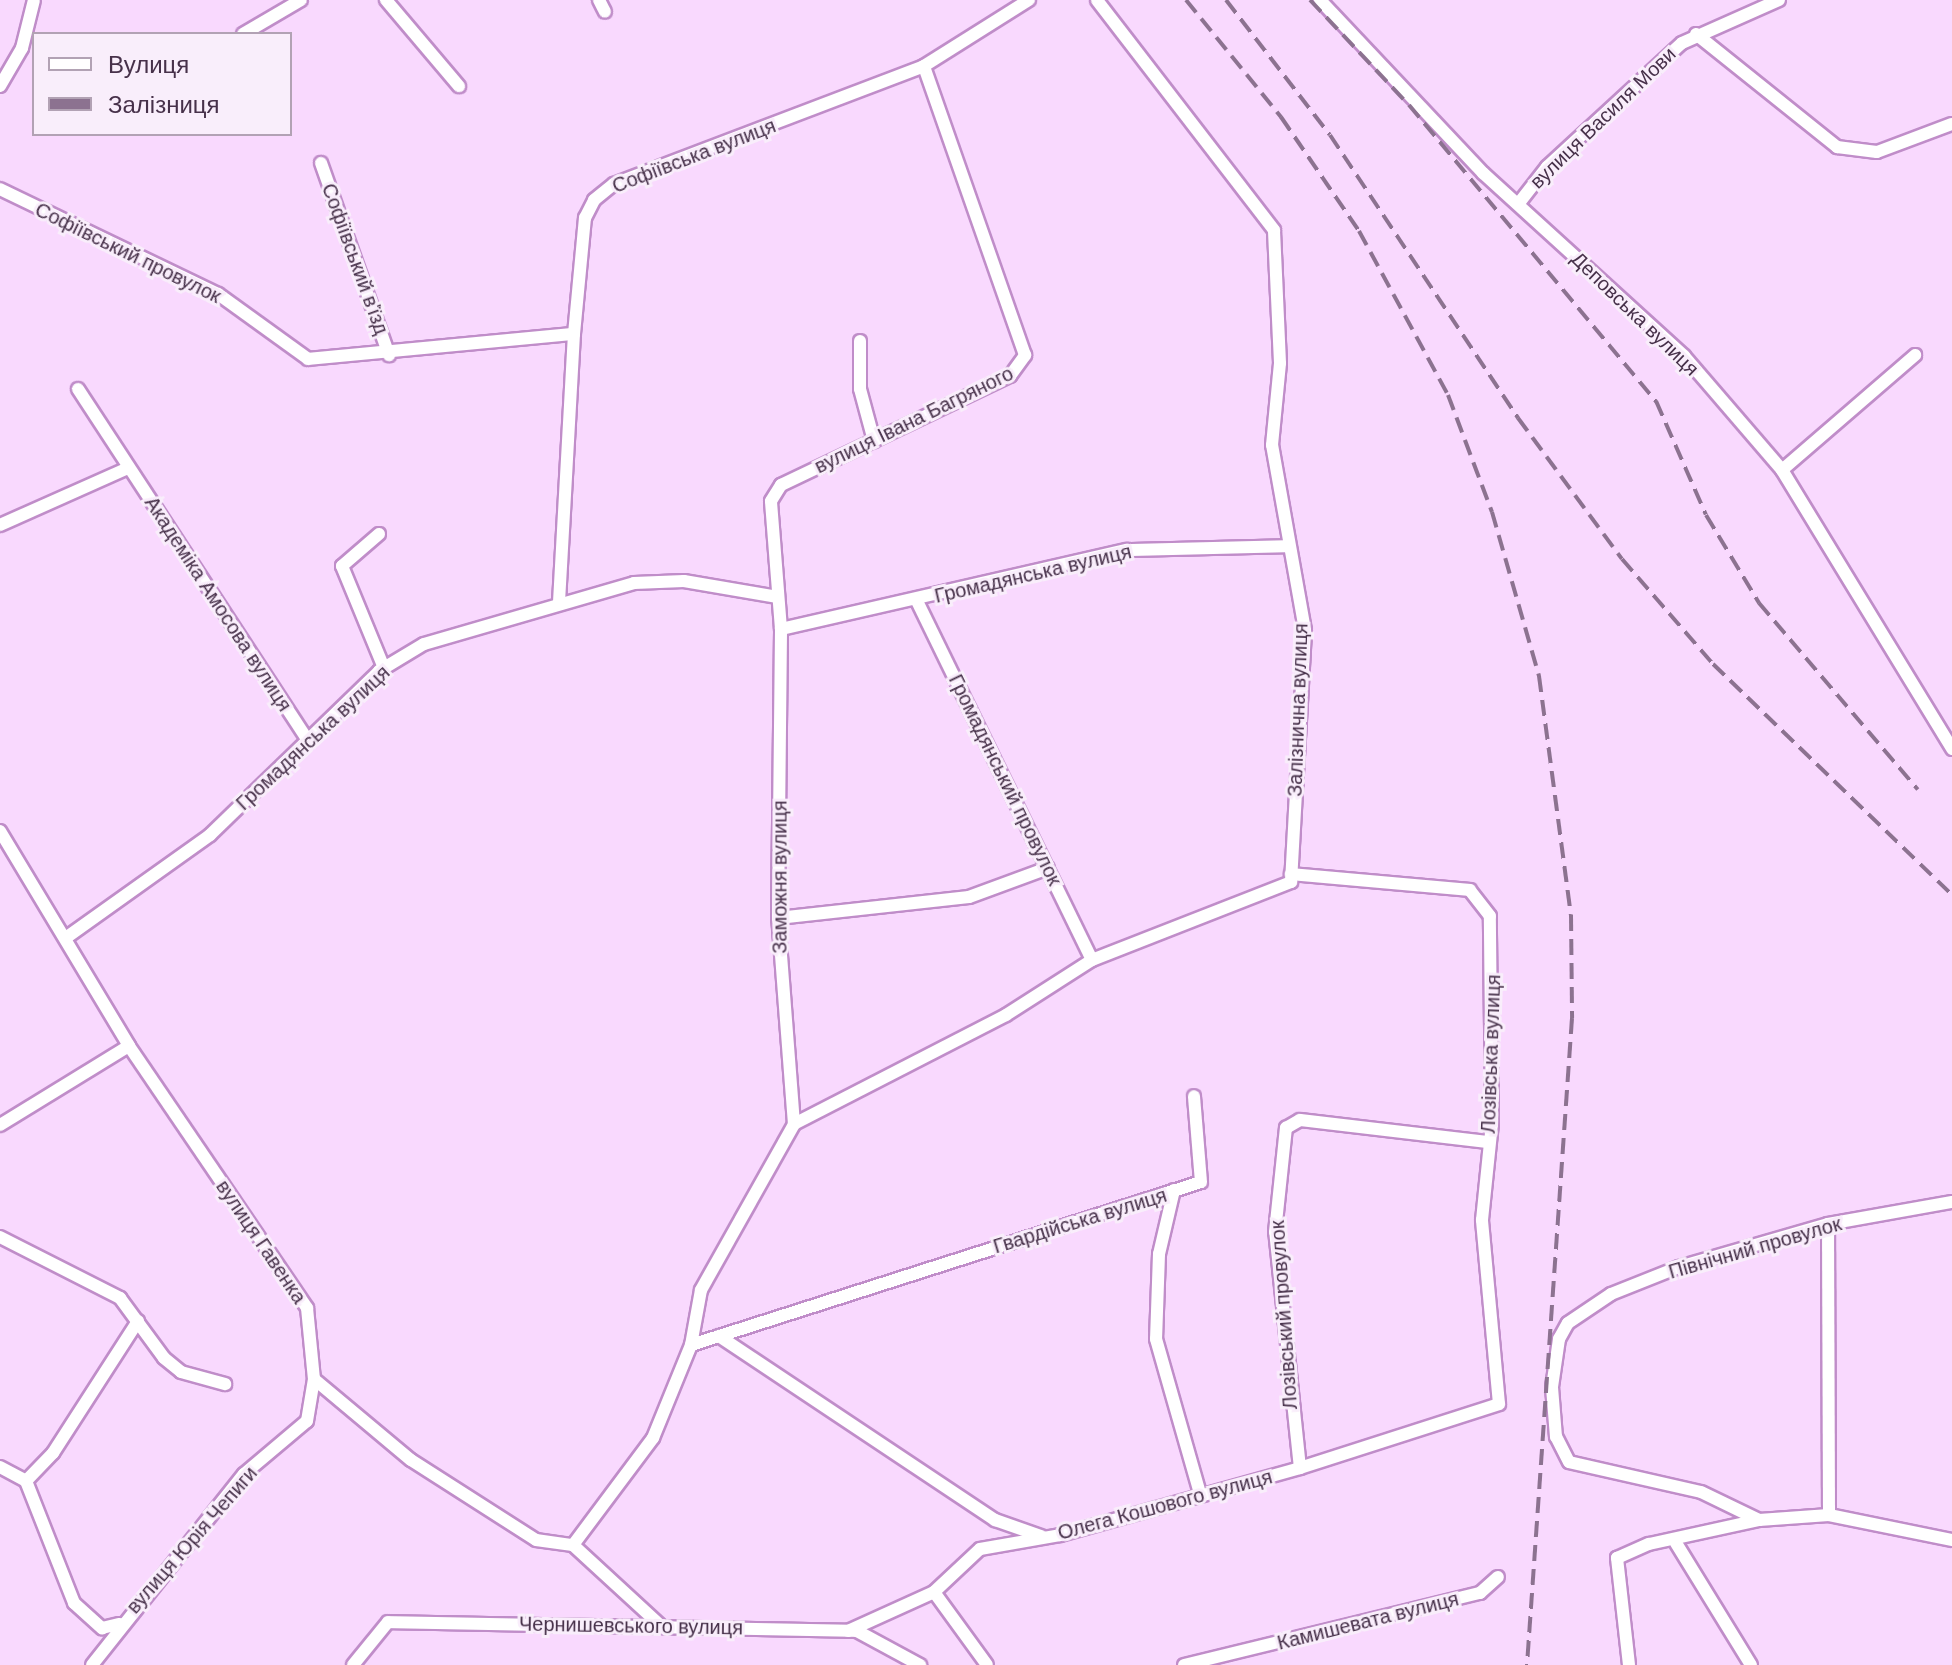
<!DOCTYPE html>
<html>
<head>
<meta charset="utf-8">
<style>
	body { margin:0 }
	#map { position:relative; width:1952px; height:1665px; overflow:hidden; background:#f9d9fe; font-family:"DM Sans",sans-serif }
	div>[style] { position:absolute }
	.roads { filter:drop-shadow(2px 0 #c08dc9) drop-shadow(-2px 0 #c08dc9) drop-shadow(0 2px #c08dc9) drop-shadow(0 -2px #c08dc9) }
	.minor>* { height:12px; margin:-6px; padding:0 6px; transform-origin:6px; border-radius:6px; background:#fff }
	.rail>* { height:4px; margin-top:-2px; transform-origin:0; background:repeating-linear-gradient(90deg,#8c7290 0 16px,transparent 0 24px) }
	span { translate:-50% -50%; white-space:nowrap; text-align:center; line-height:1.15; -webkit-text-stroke:6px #f9eefb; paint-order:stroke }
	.street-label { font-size:20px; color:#47314a }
	.legend { position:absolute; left:32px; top:32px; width:260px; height:104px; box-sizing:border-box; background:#f9eefb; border:2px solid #b2a2b4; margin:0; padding:10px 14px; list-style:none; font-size:24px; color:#47314a }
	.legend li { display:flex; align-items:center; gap:16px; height:40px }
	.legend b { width:40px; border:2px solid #b2a2b4 }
</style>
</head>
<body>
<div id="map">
	<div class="roads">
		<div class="minor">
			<i style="left:386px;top:0;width:113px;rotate:49.7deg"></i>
			<i style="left:599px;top:0;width:13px;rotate:63deg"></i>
			<i style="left:1320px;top:0;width:238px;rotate:46.7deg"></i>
			<i style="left:1483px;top:173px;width:272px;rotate:42.3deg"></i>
			<i style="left:1684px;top:356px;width:150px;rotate:49.3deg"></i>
			<i style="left:1782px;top:470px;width:327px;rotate:58.6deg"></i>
			<i style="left:243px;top:34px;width:67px;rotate:-30.4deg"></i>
			<i style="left:1696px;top:34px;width:181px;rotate:38.7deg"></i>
			<i style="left:1837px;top:147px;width:40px;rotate:7.1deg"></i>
			<i style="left:1877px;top:152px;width:80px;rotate:-20.5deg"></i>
			<i style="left:0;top:86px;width:44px;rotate:-59.9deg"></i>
			<i style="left:22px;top:48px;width:49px;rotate:-76deg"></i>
			<i style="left:321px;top:163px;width:204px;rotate:70.5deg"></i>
			<i style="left:0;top:189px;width:242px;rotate:25.7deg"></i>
			<i style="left:218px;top:294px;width:111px;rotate:35.8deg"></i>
			<i style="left:308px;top:359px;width:267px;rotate:-5.4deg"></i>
			<i style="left:1519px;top:203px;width:46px;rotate:-52.1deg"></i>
			<i style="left:1547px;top:167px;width:183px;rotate:-42.6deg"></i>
			<i style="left:1682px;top:43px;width:106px;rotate:-23.9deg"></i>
			<i style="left:860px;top:341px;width:48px;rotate:90deg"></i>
			<i style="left:860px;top:389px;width:54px;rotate:74.9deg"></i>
			<i style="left:78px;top:389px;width:420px;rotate:56.8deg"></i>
			<i style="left:1782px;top:470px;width:176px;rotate:-40.8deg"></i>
			<i style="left:0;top:525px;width:140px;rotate:-24deg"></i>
			<i style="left:379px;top:534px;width:49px;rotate:139.1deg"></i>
			<i style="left:342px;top:566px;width:110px;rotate:67.6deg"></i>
			<i style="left:917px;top:601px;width:399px;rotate:64deg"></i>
			<i style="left:559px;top:602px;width:268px;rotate:-86.8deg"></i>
			<i style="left:574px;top:334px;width:117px;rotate:-84.6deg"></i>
			<i style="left:585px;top:218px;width:20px;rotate:-63deg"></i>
			<i style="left:594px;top:200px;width:26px;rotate:-39deg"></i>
			<i style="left:614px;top:184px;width:332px;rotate:-20.8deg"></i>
			<i style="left:924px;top:66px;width:124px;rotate:-32.2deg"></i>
			<i style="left:781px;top:629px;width:355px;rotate:-12.9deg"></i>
			<i style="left:1127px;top:550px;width:162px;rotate:-1.4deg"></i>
			<i style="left:0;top:831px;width:251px;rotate:59deg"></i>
			<i style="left:129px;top:1046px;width:317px;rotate:55.8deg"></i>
			<i style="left:307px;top:1308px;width:71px;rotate:84.4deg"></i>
			<i style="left:314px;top:1379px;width:126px;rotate:39.9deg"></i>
			<i style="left:411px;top:1460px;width:148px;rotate:32.6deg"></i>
			<i style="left:536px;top:1540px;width:37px;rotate:8deg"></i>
			<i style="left:573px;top:1545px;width:118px;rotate:42.6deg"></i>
			<i style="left:778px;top:918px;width:192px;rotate:-6.3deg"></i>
			<i style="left:969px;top:897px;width:84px;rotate:-20.2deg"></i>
			<i style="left:67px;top:937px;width:176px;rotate:-35.5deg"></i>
			<i style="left:210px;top:835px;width:235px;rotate:-44.1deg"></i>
			<i style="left:379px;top:671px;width:52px;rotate:-31deg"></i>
			<i style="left:424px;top:644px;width:219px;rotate:-16.2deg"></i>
			<i style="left:634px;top:583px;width:50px;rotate:-2.3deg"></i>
			<i style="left:684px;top:581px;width:95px;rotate:9.7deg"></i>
			<i style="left:794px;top:1124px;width:238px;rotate:-27.2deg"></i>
			<i style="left:1006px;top:1015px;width:102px;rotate:-32.6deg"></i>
			<i style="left:1092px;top:960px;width:214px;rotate:-21.4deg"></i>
			<i style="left:1291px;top:882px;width:252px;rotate:-86.8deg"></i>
			<i style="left:1305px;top:630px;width:188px;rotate:-100.1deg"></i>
			<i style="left:1272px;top:445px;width:82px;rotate:-84.4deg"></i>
			<i style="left:1280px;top:363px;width:133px;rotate:-92.6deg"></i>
			<i style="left:1274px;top:230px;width:290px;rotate:-127.6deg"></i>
			<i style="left:794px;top:1124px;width:207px;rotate:-94.4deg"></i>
			<i style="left:778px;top:918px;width:289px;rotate:-89.4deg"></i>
			<i style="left:781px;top:629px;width:128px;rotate:-94.5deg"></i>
			<i style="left:771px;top:501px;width:19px;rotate:-58deg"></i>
			<i style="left:781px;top:485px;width:254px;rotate:-25.5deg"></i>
			<i style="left:1010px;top:376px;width:26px;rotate:-54deg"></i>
			<i style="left:1025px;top:355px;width:306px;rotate:-109.3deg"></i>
			<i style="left:0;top:1125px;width:151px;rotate:-31.5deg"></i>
			<i style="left:1174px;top:1190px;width:66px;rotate:103.2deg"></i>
			<i style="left:1159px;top:1254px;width:85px;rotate:92deg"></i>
			<i style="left:1156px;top:1339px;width:160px;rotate:74.1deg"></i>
			<i style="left:1828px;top:1224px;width:291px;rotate:89.8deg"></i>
			<i style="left:0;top:1237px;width:135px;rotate:26.9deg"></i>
			<i style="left:120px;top:1298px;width:74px;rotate:53.7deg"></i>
			<i style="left:164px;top:1358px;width:22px;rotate:39deg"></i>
			<i style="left:181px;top:1372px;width:46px;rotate:15.3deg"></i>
			<i style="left:719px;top:1336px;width:332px;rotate:33.7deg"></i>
			<i style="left:995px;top:1520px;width:49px;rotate:19.2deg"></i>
			<i style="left:691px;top:1345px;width:535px;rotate:-17.72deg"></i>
			<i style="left:1201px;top:1182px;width:86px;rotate:-94.7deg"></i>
			<i style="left:0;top:1467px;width:30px;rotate:28deg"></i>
			<i style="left:26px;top:1481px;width:131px;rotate:68.5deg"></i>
			<i style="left:74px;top:1603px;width:38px;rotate:42deg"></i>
			<i style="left:102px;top:1628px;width:18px;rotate:-13deg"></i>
			<i style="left:1300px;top:1468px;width:237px;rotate:-96deg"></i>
			<i style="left:1275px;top:1232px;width:105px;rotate:-84deg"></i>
			<i style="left:1286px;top:1128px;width:16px;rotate:-30deg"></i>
			<i style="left:1300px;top:1120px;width:189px;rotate:6.7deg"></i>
			<i style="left:26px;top:1481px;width:39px;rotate:-46deg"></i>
			<i style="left:53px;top:1453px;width:157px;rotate:-57.2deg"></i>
			<i style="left:1759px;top:1520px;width:64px;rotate:-154.2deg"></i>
			<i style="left:1701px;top:1492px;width:135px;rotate:-167.2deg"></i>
			<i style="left:1569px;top:1462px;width:28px;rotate:-117deg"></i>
			<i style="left:1556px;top:1437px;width:50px;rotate:-94.6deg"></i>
			<i style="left:1552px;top:1387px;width:49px;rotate:-81.7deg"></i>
			<i style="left:1559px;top:1339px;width:18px;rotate:-61deg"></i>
			<i style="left:1568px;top:1323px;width:52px;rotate:-34deg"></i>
			<i style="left:1611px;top:1294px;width:73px;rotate:-21.7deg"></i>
			<i style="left:1679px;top:1267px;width:155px;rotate:-16.1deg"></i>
			<i style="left:1828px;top:1224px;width:126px;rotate:-10.1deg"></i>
			<i style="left:1676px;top:1543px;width:143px;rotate:58.4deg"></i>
			<i style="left:573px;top:1545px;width:134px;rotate:-53.2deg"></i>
			<i style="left:653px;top:1438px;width:100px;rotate:-67.8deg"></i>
			<i style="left:691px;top:1345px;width:56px;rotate:-79.7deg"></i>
			<i style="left:701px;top:1290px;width:190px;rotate:-60.7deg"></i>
			<i style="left:934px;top:1592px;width:90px;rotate:54deg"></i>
			<i style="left:848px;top:1631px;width:94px;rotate:-24.4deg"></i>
			<i style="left:934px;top:1592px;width:63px;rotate:-43.1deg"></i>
			<i style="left:980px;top:1549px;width:81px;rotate:-9.9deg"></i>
			<i style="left:1060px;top:1535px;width:249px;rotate:-15.6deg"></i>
			<i style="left:1300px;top:1468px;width:209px;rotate:-17.8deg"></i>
			<i style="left:1499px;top:1404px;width:185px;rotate:-95.3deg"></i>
			<i style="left:1482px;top:1220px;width:97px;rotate:-84.1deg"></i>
			<i style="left:1492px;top:1124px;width:208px;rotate:-90.6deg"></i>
			<i style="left:1490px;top:916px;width:33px;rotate:-128deg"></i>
			<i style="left:1470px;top:890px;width:180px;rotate:-174.9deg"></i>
			<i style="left:92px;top:1665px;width:244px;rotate:-51.5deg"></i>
			<i style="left:244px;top:1474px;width:82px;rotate:-40.1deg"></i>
			<i style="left:307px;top:1421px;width:43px;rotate:-80.5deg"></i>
			<i style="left:353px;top:1665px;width:55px;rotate:-50.9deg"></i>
			<i style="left:388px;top:1622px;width:469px;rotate:1.1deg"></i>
			<i style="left:857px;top:1631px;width:72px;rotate:28.4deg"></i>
			<i style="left:1184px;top:1665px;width:305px;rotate:-13.7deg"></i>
			<i style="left:1480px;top:1593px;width:24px;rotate:-42deg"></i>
			<i style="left:1629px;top:1665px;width:108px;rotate:-96.4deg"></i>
			<i style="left:1617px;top:1558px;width:35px;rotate:-24deg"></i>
			<i style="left:1649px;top:1544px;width:113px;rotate:-12.3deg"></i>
			<i style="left:1759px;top:1520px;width:70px;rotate:-4.1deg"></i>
			<i style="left:1829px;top:1515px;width:126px;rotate:11.5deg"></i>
		</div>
	</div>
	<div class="rail">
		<i style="left:1186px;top:0;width:151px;rotate:50.9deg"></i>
		<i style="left:1281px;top:117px;width:138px;rotate:55.6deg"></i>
		<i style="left:1359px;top:231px;width:187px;rotate:61.5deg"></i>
		<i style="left:1448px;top:395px;width:125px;rotate:69.4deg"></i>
		<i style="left:1492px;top:512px;width:171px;rotate:74deg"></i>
		<i style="left:1539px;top:676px;width:241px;rotate:82.4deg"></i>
		<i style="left:1571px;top:915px;width:103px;rotate:89.4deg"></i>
		<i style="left:1572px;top:1018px;width:649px;rotate:93.98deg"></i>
		<i style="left:1226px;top:0;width:170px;rotate:52.4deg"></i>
		<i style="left:1330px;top:135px;width:340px;rotate:56.4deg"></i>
		<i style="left:1518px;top:418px;width:175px;rotate:53.6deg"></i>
		<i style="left:1622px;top:559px;width:139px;rotate:49.1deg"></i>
		<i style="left:1713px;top:664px;width:332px;rotate:44deg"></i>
		<i style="left:1310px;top:0;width:144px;rotate:46.7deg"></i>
		<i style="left:1409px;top:105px;width:386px;rotate:50.2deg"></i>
		<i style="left:1656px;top:401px;width:124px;rotate:66.3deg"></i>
		<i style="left:1706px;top:515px;width:103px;rotate:58.9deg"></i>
		<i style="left:1759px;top:603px;width:245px;rotate:49.6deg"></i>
	</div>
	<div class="street-label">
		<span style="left:1603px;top:118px;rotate:-44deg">вулиця Василя Мови</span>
		<span style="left:694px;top:156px;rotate:-21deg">Софіївська вулиця</span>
		<span style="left:128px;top:253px;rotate:26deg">Софіївський провулок</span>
		<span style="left:355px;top:259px;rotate:70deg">Софіївський в'їзд</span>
		<span style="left:1635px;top:314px;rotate:44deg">Деповська вулиця</span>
		<span style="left:914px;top:420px;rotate:-26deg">вулиця Івана Багряного</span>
		<span style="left:1033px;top:574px;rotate:-13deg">Громадянська вулиця</span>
		<span style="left:218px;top:604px;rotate:57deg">Академіка Амосова вулиця</span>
		<span style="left:1298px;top:710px;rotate:-88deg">Залізнична вулиця</span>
		<span style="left:313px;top:738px;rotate:-43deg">Громадянська вулиця</span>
		<span style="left:1005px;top:780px;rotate:64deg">Громадянський провулок</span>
		<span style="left:780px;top:877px;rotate:-90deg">Заможня вулиця</span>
		<span style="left:1491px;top:1054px;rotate:-88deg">Лозівська вулиця</span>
		<span style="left:1080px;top:1221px;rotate:-17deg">Гвардійська вулиця</span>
		<span style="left:261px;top:1242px;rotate:56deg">вулиця Гавенка</span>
		<span style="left:1755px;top:1248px;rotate:-16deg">Північний провулок</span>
		<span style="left:1284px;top:1315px;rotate:-94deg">Лозівський провулок</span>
		<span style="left:1165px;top:1505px;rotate:-15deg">Олега Кошового вулиця</span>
		<span style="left:192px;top:1540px;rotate:-49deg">вулиця Юрія Чепиги</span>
		<span style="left:1368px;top:1621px;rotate:-14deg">Камишевата вулиця</span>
		<span style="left:631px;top:1626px;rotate:1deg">Чернишевського вулиця</span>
	</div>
	<ul class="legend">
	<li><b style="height:10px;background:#fff"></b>Вулиця</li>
	<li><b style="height:10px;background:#8c7290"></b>Залізниця</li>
	</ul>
</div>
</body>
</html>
